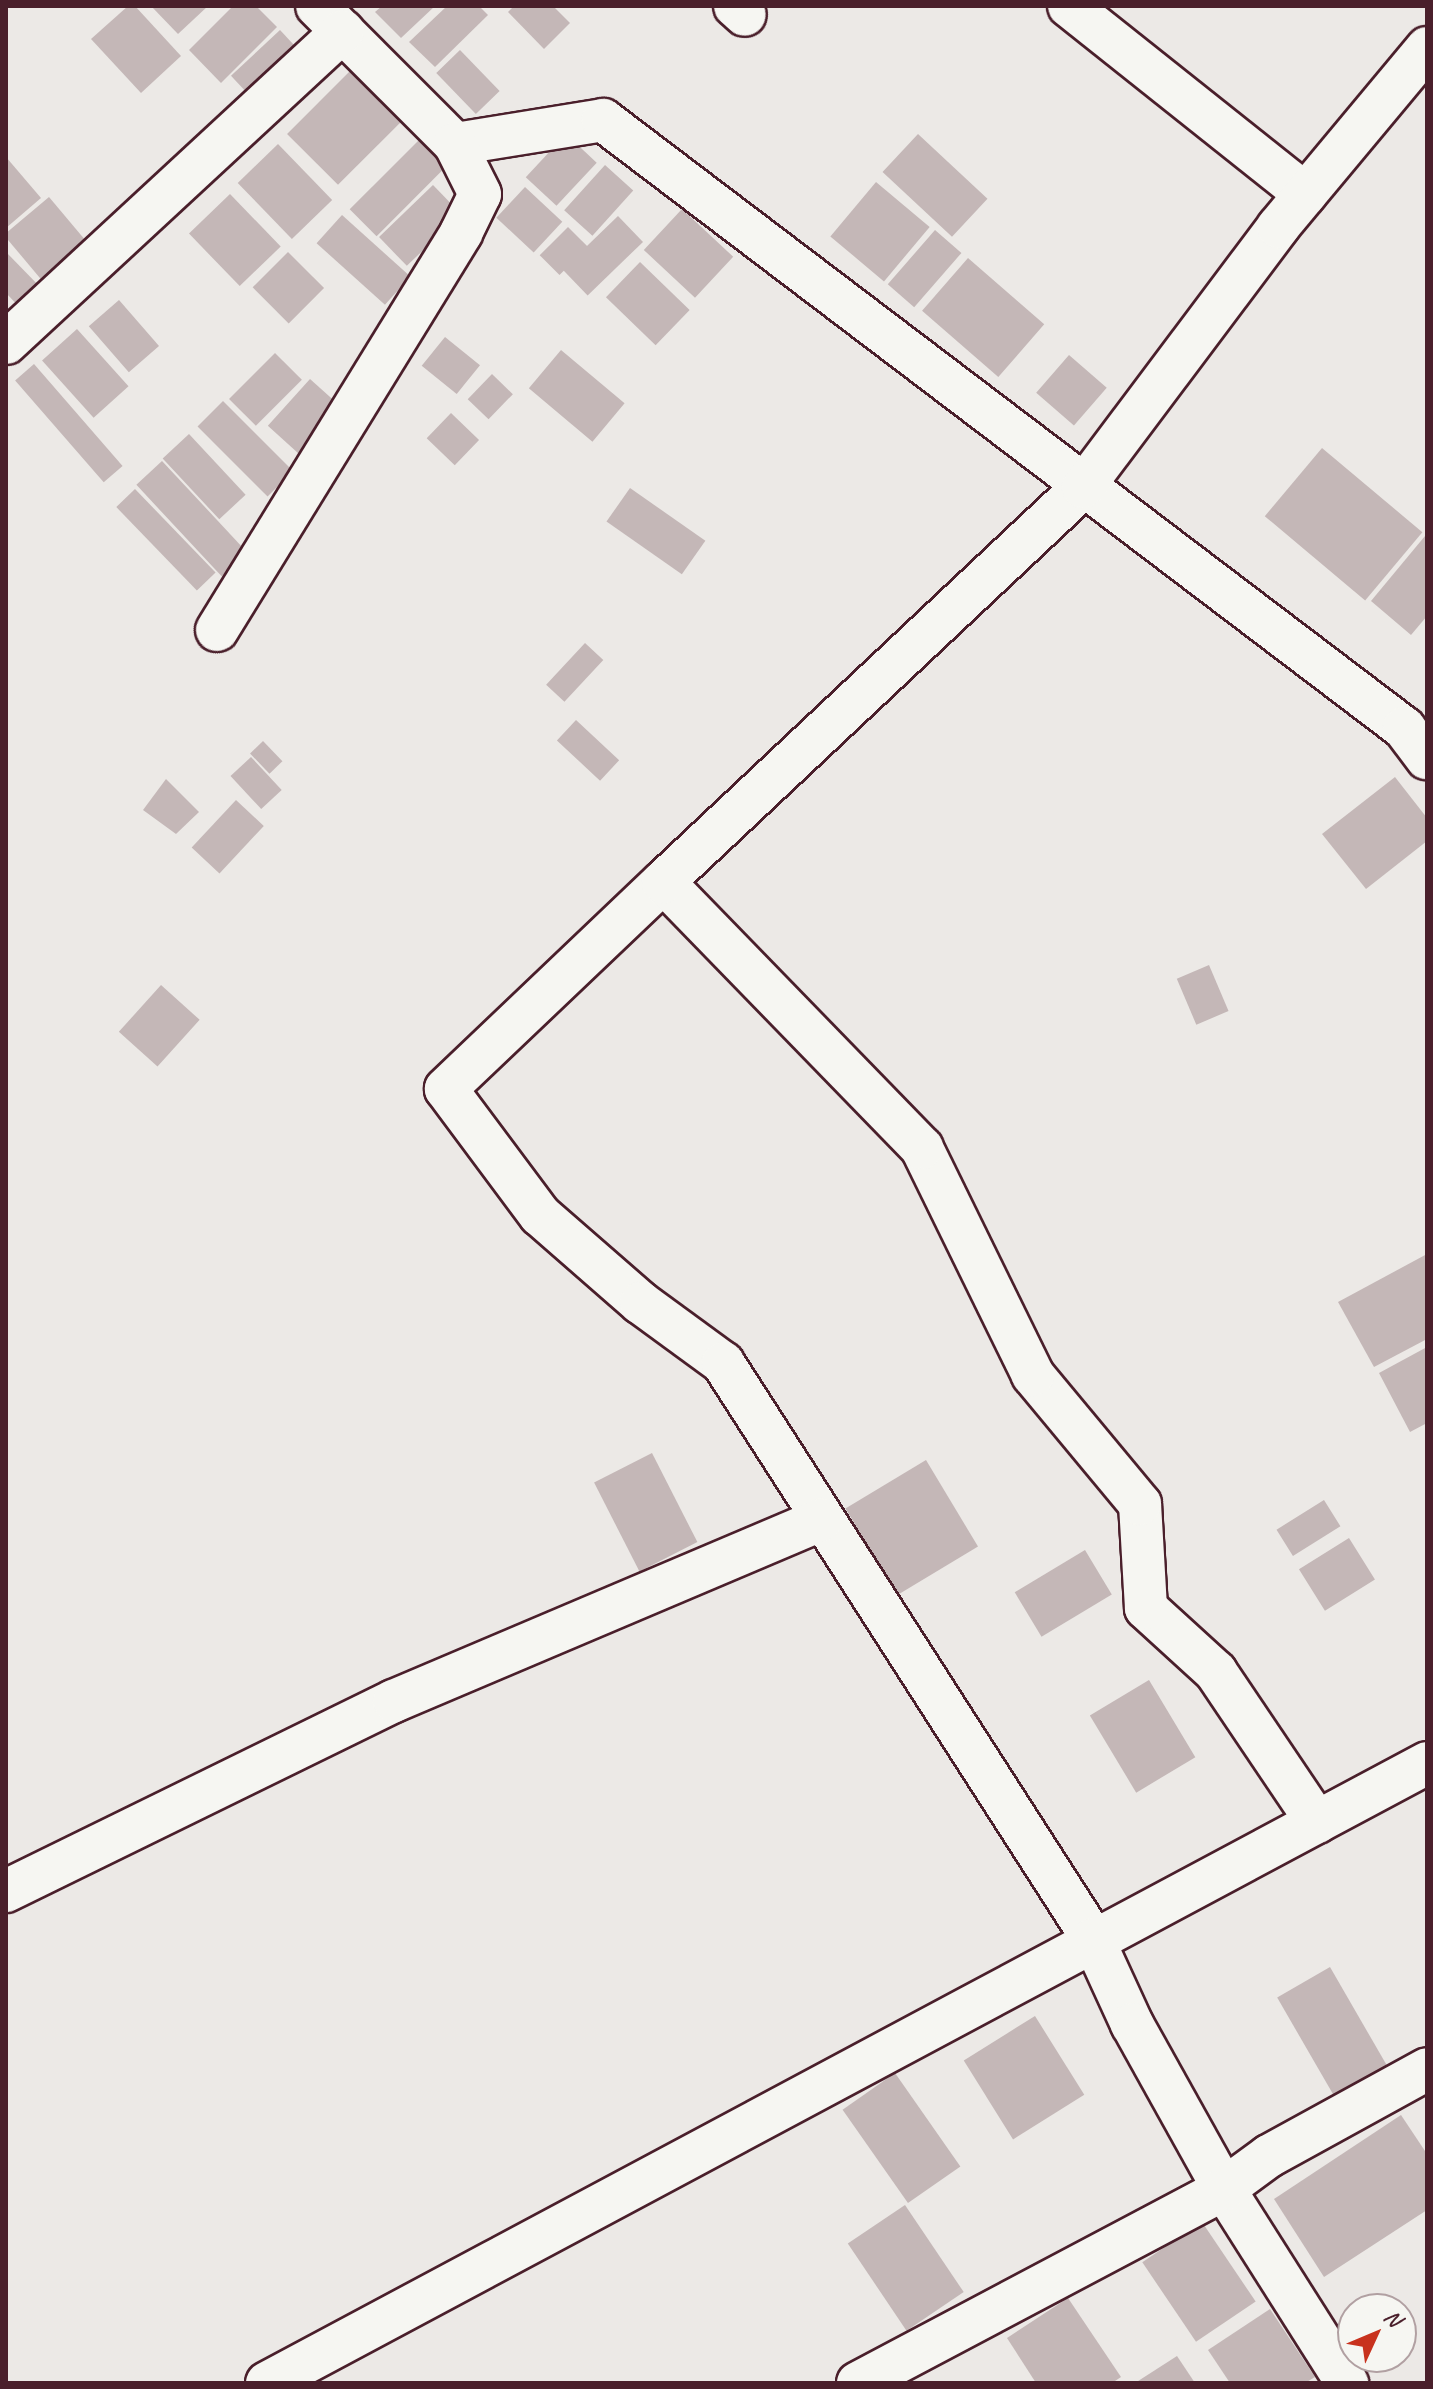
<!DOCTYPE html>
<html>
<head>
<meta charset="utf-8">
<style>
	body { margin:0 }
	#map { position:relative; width:1433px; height:2389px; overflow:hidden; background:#ece9e6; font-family:Caveat,sans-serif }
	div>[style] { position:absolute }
	.building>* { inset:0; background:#c4b7b7; transform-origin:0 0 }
	.roads { filter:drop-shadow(2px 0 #4a1f2b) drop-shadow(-2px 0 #4a1f2b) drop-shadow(0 2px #4a1f2b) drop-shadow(0 -2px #4a1f2b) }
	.minor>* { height:42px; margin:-21px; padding:0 21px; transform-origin:21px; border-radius:21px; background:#f6f6f2 }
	span { translate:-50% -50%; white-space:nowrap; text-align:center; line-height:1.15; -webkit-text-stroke:7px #f6f6f2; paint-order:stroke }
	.frame { position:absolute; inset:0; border:8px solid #4a1f2b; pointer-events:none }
	.north { position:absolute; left:1337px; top:2293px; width:80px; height:80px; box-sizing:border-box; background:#f6f6f2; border:2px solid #b1a0a2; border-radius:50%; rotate:46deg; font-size:22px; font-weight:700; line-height:32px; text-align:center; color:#4a1f2b }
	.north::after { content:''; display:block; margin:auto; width:28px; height:36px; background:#c8321e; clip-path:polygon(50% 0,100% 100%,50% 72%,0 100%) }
</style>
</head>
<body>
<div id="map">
	<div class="building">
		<i style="clip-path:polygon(128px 6px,135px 6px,181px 56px,141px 93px,91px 39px)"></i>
		<i style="clip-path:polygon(151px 6px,208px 6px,178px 34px)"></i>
		<i style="clip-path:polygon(233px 6px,256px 6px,277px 27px,221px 83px,189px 50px)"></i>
		<i style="clip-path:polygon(382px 6px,435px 6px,401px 38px,375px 12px)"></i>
		<i style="clip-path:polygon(447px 6px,479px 6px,488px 15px,435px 67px,409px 42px)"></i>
		<i style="clip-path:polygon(514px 6px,553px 6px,570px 23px,544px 49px,508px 12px)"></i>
		<i style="left:280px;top:30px;width:26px;height:67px;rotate:47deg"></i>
		<i style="left:460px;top:50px;width:57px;height:33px;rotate:46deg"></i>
		<i style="left:350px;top:71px;width:72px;height:89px;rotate:45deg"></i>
		<i style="left:566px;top:134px;width:42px;height:59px;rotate:43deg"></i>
		<i style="left:918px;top:134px;width:95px;height:52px;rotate:43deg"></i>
		<i style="left:419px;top:140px;width:38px;height:98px;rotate:45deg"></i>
		<i style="left:278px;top:144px;width:78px;height:56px;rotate:46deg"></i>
		<i style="clip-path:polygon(6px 157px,41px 198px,6px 228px)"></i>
		<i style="left:605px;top:165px;width:38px;height:61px;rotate:42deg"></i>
		<i style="left:876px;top:182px;width:70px;height:71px;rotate:40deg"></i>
		<i style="left:433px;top:185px;width:40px;height:75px;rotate:46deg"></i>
		<i style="left:525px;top:187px;width:51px;height:42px;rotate:43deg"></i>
		<i style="left:230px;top:194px;width:73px;height:57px;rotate:46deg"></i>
		<i style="left:49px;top:197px;width:67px;height:59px;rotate:50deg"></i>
		<i style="left:682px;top:209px;width:70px;height:56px;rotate:43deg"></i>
		<i style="left:342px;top:215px;width:92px;height:38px;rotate:42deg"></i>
		<i style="left:618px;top:216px;width:36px;height:77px;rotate:46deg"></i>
		<i style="left:568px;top:227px;width:28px;height:40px;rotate:45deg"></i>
		<i style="left:935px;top:230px;width:35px;height:72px;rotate:41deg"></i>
		<i style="clip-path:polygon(6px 252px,45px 292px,24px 312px,6px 293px)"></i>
		<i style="left:288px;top:252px;width:51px;height:50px;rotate:45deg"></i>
		<i style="left:968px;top:258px;width:101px;height:70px;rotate:41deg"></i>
		<i style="left:640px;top:262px;width:69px;height:49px;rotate:44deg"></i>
		<i style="left:119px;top:300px;width:61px;height:40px;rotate:49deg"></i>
		<i style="left:77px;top:329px;width:77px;height:47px;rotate:48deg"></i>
		<i style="left:445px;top:337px;width:45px;height:37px;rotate:39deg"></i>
		<i style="left:561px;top:350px;width:83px;height:50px;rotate:40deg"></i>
		<i style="left:275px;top:353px;width:38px;height:65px;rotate:45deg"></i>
		<i style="left:1069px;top:355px;width:50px;height:50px;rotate:41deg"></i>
		<i style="left:34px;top:364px;width:135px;height:25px;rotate:49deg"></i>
		<i style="left:492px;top:374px;width:29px;height:35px;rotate:44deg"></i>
		<i style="left:310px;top:379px;width:42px;height:63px;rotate:42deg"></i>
		<i style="left:223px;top:401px;width:99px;height:36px;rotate:45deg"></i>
		<i style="left:451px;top:413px;width:39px;height:35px;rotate:44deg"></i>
		<i style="left:189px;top:434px;width:83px;height:36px;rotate:47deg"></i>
		<i style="left:1322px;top:448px;width:131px;height:89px;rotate:40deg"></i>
		<i style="left:162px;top:461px;width:125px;height:35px;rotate:47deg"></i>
		<i style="left:630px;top:488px;width:92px;height:41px;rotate:35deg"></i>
		<i style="left:135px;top:489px;width:116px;height:26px;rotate:46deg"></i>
		<i style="clip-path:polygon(1425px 536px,1427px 616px,1411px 635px,1371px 601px)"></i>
		<i style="left:585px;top:643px;width:25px;height:57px;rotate:43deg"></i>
		<i style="left:576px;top:720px;width:59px;height:28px;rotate:43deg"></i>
		<i style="left:263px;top:741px;width:28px;height:18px;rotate:46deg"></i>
		<i style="left:251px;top:757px;width:45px;height:28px;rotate:47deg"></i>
		<i style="clip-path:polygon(1395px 777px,1427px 818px,1427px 841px,1366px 889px,1322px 834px)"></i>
		<i style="clip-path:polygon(166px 779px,199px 812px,176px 834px,143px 810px)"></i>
		<i style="left:236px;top:800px;width:38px;height:65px;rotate:43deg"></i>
		<i style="left:1209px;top:965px;width:50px;height:35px;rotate:67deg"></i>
		<i style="left:161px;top:985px;width:52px;height:63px;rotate:42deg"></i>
		<i style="clip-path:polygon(1427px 1254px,1427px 1339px,1374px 1367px,1338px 1302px)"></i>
		<i style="clip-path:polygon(1427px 1347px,1427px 1423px,1410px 1432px,1379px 1373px)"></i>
		<i style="left:652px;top:1453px;width:100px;height:65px;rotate:63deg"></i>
		<i style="left:926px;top:1460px;width:101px;height:94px;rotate:59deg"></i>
		<i style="left:1324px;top:1500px;width:31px;height:56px;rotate:58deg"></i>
		<i style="left:1349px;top:1538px;width:49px;height:59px;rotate:58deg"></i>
		<i style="left:1085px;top:1550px;width:52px;height:82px;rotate:59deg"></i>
		<i style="left:1149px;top:1680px;width:90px;height:69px;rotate:59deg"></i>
		<i style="left:1330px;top:1967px;width:126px;height:61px;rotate:60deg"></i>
		<i style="left:1035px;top:2016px;width:93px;height:84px;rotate:58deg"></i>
		<i style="left:895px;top:2073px;width:114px;height:64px;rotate:55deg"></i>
		<i style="clip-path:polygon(1401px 2115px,1427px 2154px,1427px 2210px,1324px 2277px,1274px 2199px)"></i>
		<i style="left:905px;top:2205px;width:105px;height:69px;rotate:56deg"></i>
		<i style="left:1202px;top:2222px;width:96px;height:72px;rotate:56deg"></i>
		<i style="clip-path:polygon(1068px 2298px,1121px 2377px,1112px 2383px,1036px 2383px,1007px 2338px)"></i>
		<i style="clip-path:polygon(1270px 2309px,1315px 2377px,1305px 2383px,1230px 2383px,1208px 2350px)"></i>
		<i style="clip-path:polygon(1177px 2356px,1195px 2383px,1135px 2383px)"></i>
	</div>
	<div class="roads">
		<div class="minor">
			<i style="left:317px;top:6px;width:195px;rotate:45deg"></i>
			<i style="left:455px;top:144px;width:150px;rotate:-9.2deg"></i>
			<i style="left:603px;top:120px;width:1006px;rotate:37.2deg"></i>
			<i style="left:1404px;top:728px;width:38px;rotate:53deg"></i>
			<i style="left:735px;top:6px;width:13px;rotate:42deg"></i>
			<i style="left:1069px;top:6px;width:302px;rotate:38.5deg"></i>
			<i style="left:6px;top:343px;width:459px;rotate:-42.8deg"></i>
			<i style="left:217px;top:630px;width:466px;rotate:-58.4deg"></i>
			<i style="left:461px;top:233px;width:43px;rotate:-64deg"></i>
			<i style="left:480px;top:194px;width:56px;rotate:-116.6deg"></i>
			<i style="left:663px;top:882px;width:300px;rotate:136.4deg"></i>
			<i style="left:446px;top:1089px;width:157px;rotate:53.3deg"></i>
			<i style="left:540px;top:1215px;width:134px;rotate:41.1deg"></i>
			<i style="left:641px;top:1303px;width:102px;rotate:36.2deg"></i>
			<i style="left:723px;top:1363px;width:685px;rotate:57.28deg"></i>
			<i style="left:1093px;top:1939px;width:94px;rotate:65.4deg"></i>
			<i style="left:1132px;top:2024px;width:189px;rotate:60.9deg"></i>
			<i style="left:1224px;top:2189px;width:230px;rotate:57.6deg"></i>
			<i style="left:1317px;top:1822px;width:181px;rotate:-124deg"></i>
			<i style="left:1216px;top:1672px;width:95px;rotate:-137.6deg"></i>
			<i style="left:1146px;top:1608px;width:104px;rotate:-93.3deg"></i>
			<i style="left:1140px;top:1504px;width:168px;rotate:-129.7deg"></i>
			<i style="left:1033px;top:1375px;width:253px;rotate:-116.1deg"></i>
			<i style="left:922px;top:1148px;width:371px;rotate:-134.2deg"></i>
			<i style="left:663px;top:882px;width:577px;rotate:-43.24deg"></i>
			<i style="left:1083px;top:487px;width:325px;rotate:-53.1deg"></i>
			<i style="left:1278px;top:227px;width:233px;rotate:-50.2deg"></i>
			<i style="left:6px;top:1891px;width:432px;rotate:-26.1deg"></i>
			<i style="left:394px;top:1701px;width:465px;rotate:-23deg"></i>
			<i style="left:267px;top:2383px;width:1315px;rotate:-28.12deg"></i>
			<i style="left:858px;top:2383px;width:414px;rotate:-27.9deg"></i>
			<i style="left:1224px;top:2189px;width:56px;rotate:-36.3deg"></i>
			<i style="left:1269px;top:2156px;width:180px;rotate:-28.8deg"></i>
		</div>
	</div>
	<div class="frame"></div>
	<div class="north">N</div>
</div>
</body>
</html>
